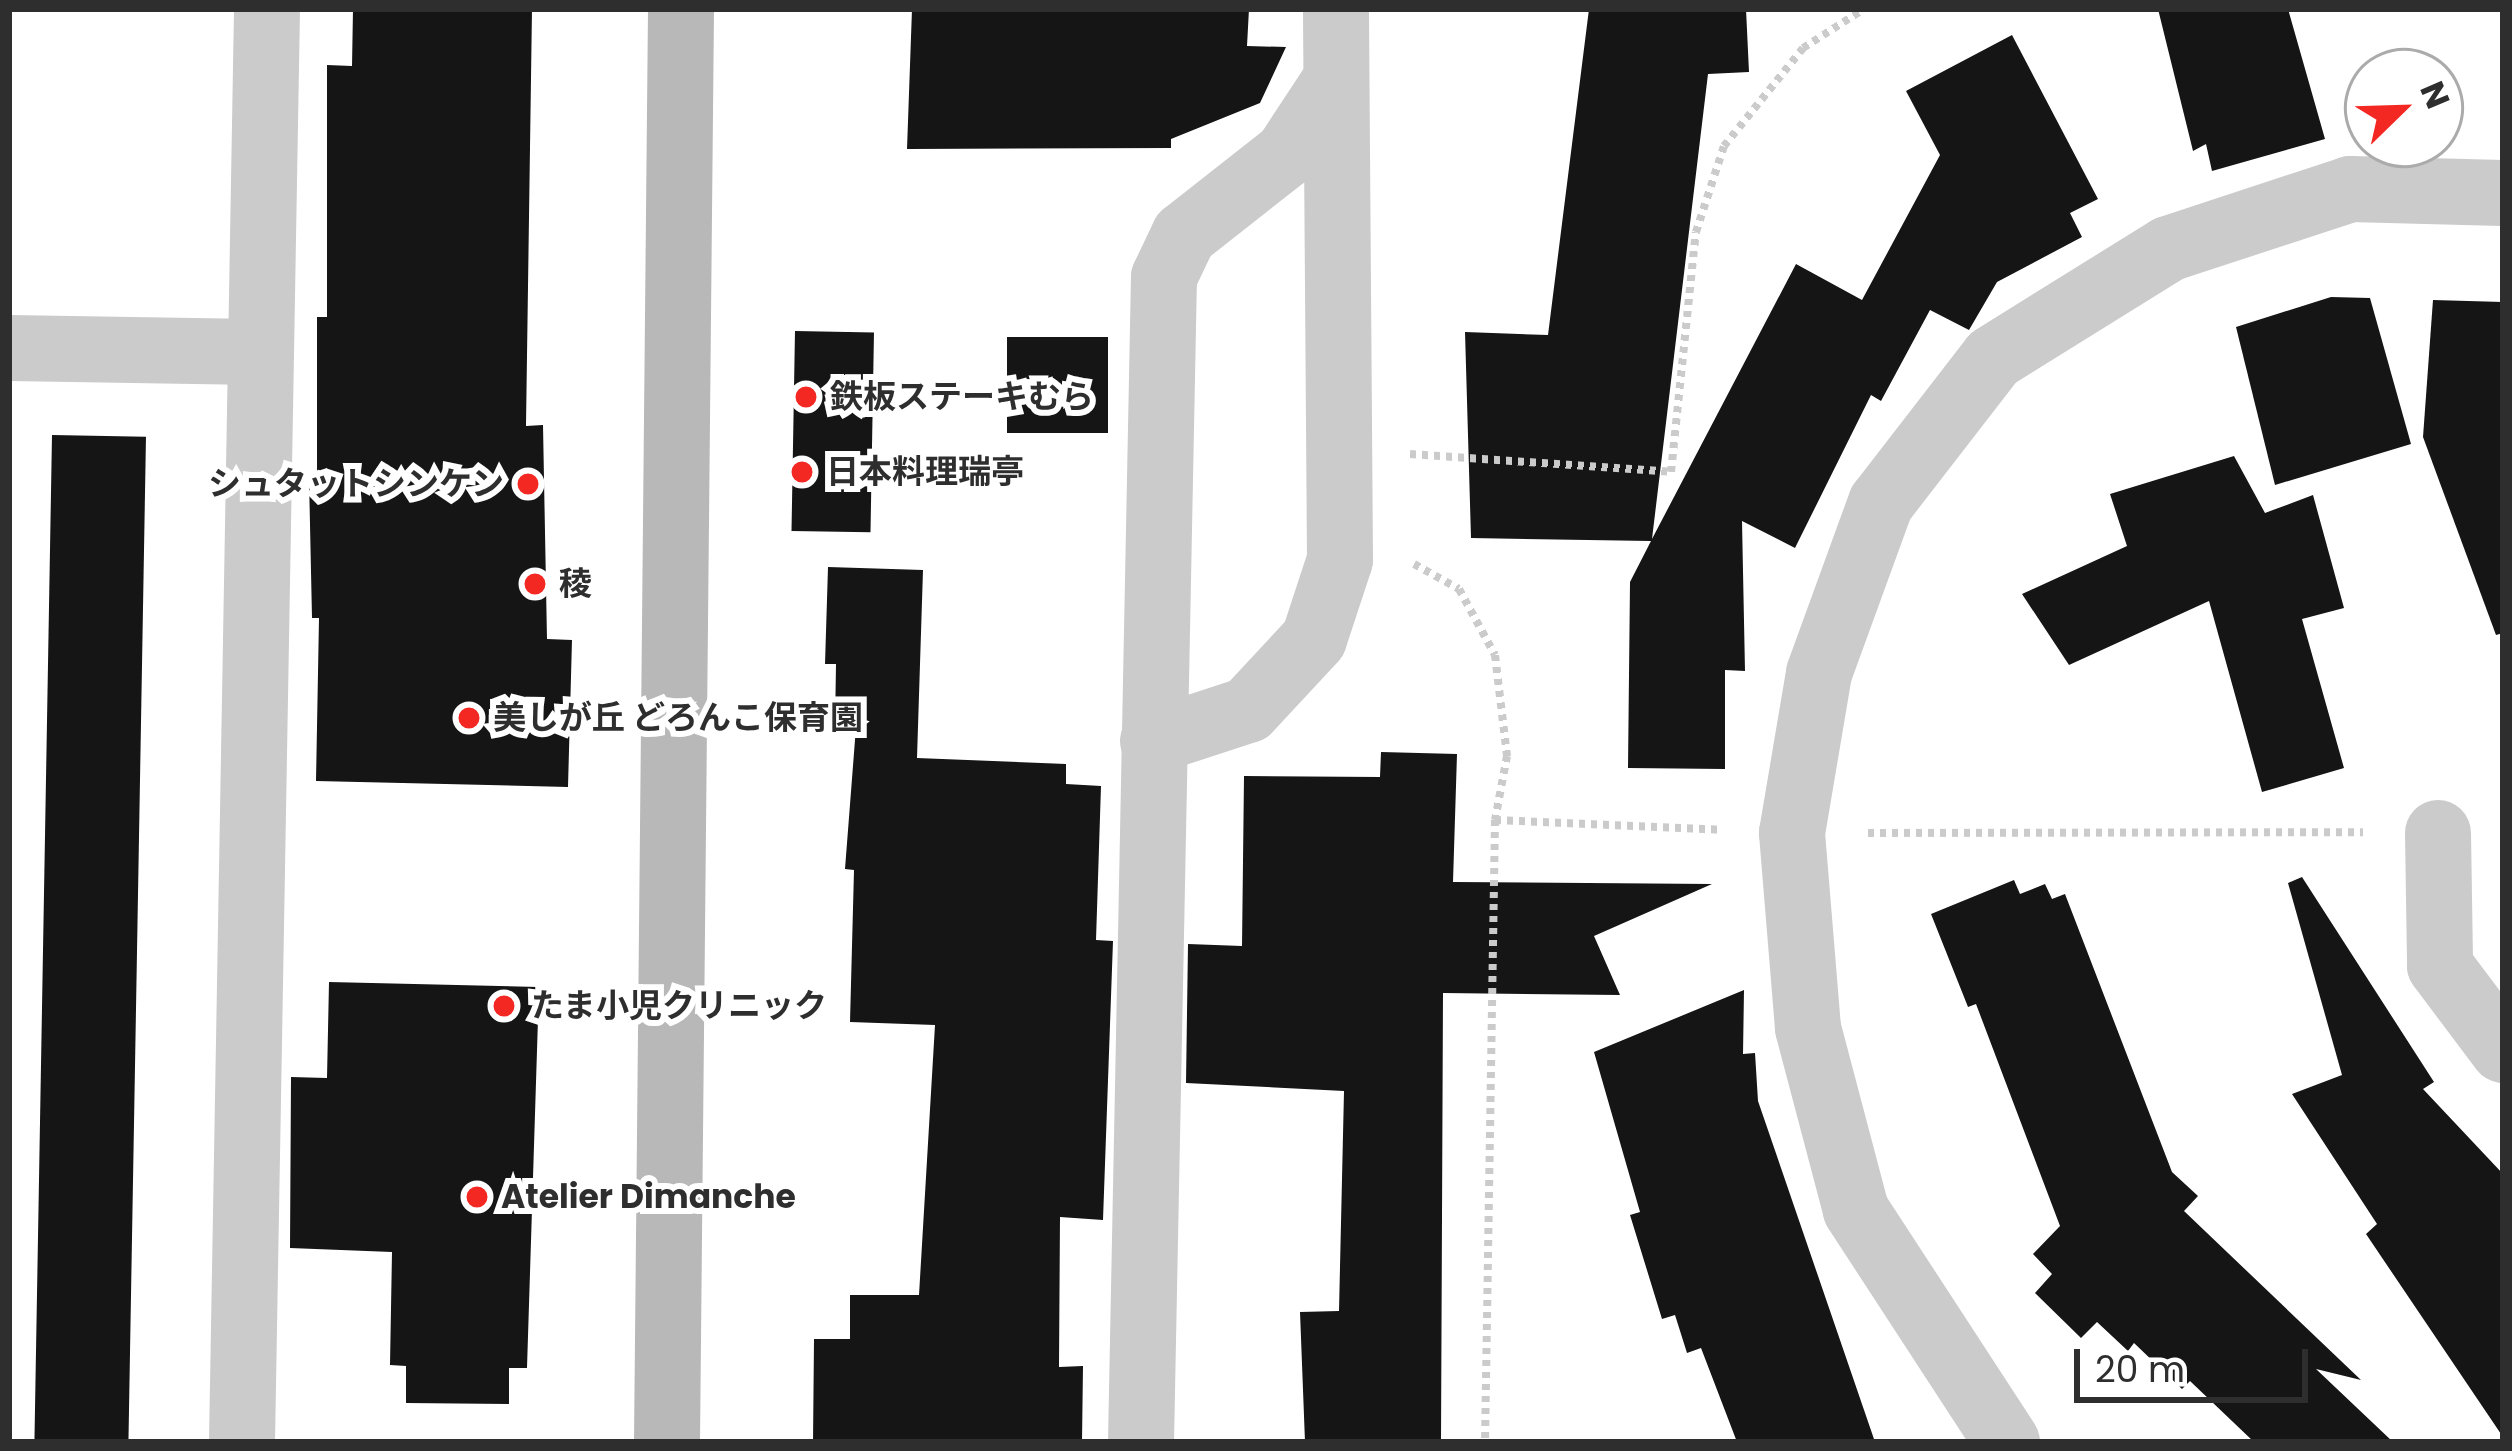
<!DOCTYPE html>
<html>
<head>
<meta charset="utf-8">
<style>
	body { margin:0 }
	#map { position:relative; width:2512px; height:1451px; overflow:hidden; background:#fff; font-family:Poppins,"Noto Sans JP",sans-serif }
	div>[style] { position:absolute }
	.building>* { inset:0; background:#151515; transform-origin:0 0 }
	.path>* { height:8px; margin-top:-4px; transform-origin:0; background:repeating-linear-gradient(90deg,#cbcbcb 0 6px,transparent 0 12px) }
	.street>* { height:66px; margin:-33px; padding:0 33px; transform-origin:33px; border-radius:33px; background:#cbcbcb }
	.secondary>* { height:66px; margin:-33px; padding:0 33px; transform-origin:33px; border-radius:33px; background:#b8b8b8 }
	.dots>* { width:33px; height:33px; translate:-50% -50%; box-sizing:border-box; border:6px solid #fff; border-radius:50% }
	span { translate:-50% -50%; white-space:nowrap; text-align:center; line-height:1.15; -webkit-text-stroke:12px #fff; paint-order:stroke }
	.poi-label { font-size:33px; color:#2e2e2e; font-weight:700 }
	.left { translate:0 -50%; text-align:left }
	.right { translate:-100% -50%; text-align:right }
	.frame { position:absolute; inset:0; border:12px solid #2e2e2e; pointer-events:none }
	.north { position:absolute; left:2344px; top:48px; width:120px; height:120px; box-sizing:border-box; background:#fff; border:3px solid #ababab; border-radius:50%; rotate:67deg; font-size:33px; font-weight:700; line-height:48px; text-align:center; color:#2e2e2e }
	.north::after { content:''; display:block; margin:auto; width:42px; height:54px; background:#f42822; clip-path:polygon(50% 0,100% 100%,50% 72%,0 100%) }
	.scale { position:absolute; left:2074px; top:1349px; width:234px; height:54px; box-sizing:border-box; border:6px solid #2e2e2e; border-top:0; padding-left:15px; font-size:36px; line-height:42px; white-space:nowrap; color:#2e2e2e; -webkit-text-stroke:9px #fff; paint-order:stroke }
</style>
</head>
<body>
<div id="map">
	<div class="building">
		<i style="clip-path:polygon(353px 9px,532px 9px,526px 426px,543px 425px,547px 639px,572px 640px,568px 787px,316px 781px,319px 618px,312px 618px,309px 478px,317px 478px,317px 317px,327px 317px,327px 65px,352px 66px)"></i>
		<i style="clip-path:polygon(912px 9px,1249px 9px,1247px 46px,1286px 47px,1260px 103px,1171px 139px,1171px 148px,907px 149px)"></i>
		<i style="clip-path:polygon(1589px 9px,1746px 9px,1749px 72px,1708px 74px,1652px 539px,1796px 264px,1862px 300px,1940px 155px,1906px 91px,2012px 35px,2098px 199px,2070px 213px,2082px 237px,1997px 282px,1969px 330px,1930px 310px,1881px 401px,1871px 395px,1795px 548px,1742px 521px,1745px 671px,1725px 670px,1725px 769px,1628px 768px,1630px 582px,1651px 541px,1471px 538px,1465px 332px,1548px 335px)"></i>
		<i style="clip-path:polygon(2158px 9px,2288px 9px,2325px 139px,2212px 171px,2206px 144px,2193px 151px)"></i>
		<i style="clip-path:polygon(2331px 297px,2370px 298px,2411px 444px,2275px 485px,2236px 327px)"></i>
		<i style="clip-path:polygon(2433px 300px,2503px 302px,2503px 633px,2496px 635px,2423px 437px)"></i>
		<i style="left:795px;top:331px;width:79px;height:200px;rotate:1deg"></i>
		<i style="left:1007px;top:337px;width:101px;height:96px"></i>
		<i style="left:52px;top:435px;width:94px;height:1007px;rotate:1deg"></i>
		<i style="clip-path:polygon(2234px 456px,2265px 513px,2313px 495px,2344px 608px,2302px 619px,2344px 768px,2262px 792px,2209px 601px,2069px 665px,2022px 594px,2127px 546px,2110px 494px)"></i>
		<i style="clip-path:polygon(828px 567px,923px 570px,917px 758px,1066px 764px,1066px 784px,1101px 786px,1096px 940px,1113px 941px,1103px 1220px,1060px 1217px,1059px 1367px,1083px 1366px,1082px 1442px,813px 1442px,814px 1339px,850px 1339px,850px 1295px,919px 1295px,935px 1025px,850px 1022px,854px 870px,845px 869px,856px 727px,835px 726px,836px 664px,825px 664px)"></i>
		<i style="clip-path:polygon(1381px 752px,1457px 754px,1453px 882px,1712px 884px,1594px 936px,1620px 995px,1443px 993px,1441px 1442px,1305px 1442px,1300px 1312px,1339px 1311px,1344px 1091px,1186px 1083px,1188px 944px,1242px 946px,1244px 776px,1380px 777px)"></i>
		<i style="clip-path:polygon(2302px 877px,2434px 1082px,2423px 1089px,2503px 1174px,2503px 1437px,2366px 1234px,2377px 1224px,2292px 1094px,2342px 1075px,2288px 883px)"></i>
		<i style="clip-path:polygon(2014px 880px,2020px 894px,2045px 884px,2052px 899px,2065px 894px,2172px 1172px,2198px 1196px,2184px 1211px,2361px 1380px,2316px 1369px,2393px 1442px,2254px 1442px,2190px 1381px,2182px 1389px,2134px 1343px,2128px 1351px,2097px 1322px,2081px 1338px,2035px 1293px,2052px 1274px,2033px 1254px,2060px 1226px,1976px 1004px,1968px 1007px,1931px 914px)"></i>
		<i style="clip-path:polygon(329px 982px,539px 987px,527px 1368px,509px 1368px,509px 1404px,406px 1403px,406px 1366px,390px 1365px,392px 1252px,290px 1248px,291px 1077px,327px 1078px)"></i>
		<i style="clip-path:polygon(1744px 990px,1743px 1054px,1755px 1053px,1758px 1101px,1875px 1442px,1737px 1442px,1701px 1348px,1687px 1353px,1675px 1315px,1662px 1319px,1630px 1215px,1640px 1212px,1594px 1052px)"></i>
	</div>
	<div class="path">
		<i style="left:1410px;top:454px;width:262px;rotate:3.9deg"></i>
		<i style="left:1671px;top:472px;width:241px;rotate:-84.1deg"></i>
		<i style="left:1696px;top:232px;width:90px;rotate:-72deg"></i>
		<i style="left:1724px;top:146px;width:126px;rotate:-51.1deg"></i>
		<i style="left:1803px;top:48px;width:72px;rotate:-32.6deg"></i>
		<i style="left:1414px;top:564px;width:51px;rotate:29.1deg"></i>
		<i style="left:1459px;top:589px;width:75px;rotate:61.4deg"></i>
		<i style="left:1495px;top:655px;width:102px;rotate:83.2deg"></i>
		<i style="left:1507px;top:756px;width:65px;rotate:100.6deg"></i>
		<i style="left:1495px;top:820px;width:622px;rotate:90.92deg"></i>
		<i style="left:1495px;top:820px;width:226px;rotate:2.5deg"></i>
		<i style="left:1868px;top:833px;width:495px;rotate:-0.1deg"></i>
	</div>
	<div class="street">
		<i style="left:9px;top:348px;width:252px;rotate:0.9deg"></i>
		<i style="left:1153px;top:741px;width:100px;rotate:-18.1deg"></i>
		<i style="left:1248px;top:710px;width:97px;rotate:-47.1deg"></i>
		<i style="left:1314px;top:639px;width:83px;rotate:-71.8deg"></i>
		<i style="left:1340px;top:560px;width:551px;rotate:-90.42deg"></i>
		<i style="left:2438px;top:833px;width:133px;rotate:89.1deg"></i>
		<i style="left:2440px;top:966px;width:105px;rotate:53.1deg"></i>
		<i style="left:242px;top:1442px;width:1433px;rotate:-89deg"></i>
		<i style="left:1141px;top:1442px;width:1165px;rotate:-88.87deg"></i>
		<i style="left:1164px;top:277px;width:47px;rotate:-64.5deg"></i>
		<i style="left:1184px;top:235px;width:131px;rotate:-38.2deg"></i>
		<i style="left:1287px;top:154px;width:87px;rotate:-56.7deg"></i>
		<i style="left:2007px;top:1442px;width:277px;rotate:-123.1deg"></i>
		<i style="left:1856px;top:1210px;width:188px;rotate:-104.8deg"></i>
		<i style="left:1808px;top:1028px;width:196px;rotate:-94.7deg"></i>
		<i style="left:1792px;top:833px;width:162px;rotate:-80.4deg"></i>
		<i style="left:1819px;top:673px;width:181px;rotate:-70deg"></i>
		<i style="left:1881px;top:503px;width:183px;rotate:-52.3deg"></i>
		<i style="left:1993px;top:358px;width:206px;rotate:-31.9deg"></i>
		<i style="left:2168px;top:249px;width:192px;rotate:-18.2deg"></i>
		<i style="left:2350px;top:189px;width:153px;rotate:1.5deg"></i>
	</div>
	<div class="secondary">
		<i style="left:667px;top:1442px;width:1433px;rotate:-89.44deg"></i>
	</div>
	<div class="dots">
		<i style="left:806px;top:397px;background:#f42822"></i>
		<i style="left:802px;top:472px;background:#f42822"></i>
		<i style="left:528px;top:484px;background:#f42822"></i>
		<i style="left:535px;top:584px;background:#f42822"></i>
		<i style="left:469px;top:718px;background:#f42822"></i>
		<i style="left:504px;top:1006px;background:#f42822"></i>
		<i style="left:477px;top:1197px;background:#f42822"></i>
	</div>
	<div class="poi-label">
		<span class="left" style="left:830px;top:397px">鉄板ステーキむら</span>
		<span class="left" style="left:826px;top:472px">日本料理瑞亭</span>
		<span class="right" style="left:504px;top:484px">シュタットシンケン</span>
		<span class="left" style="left:559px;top:584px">稜</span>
		<span class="left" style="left:493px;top:718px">美しが丘 どろんこ保育園</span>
		<span class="left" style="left:531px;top:1006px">たま小児クリニック</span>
		<span class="left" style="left:501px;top:1197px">Atelier Dimanche</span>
	</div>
	<div class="frame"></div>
	<div class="north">N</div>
	<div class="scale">20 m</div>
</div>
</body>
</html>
